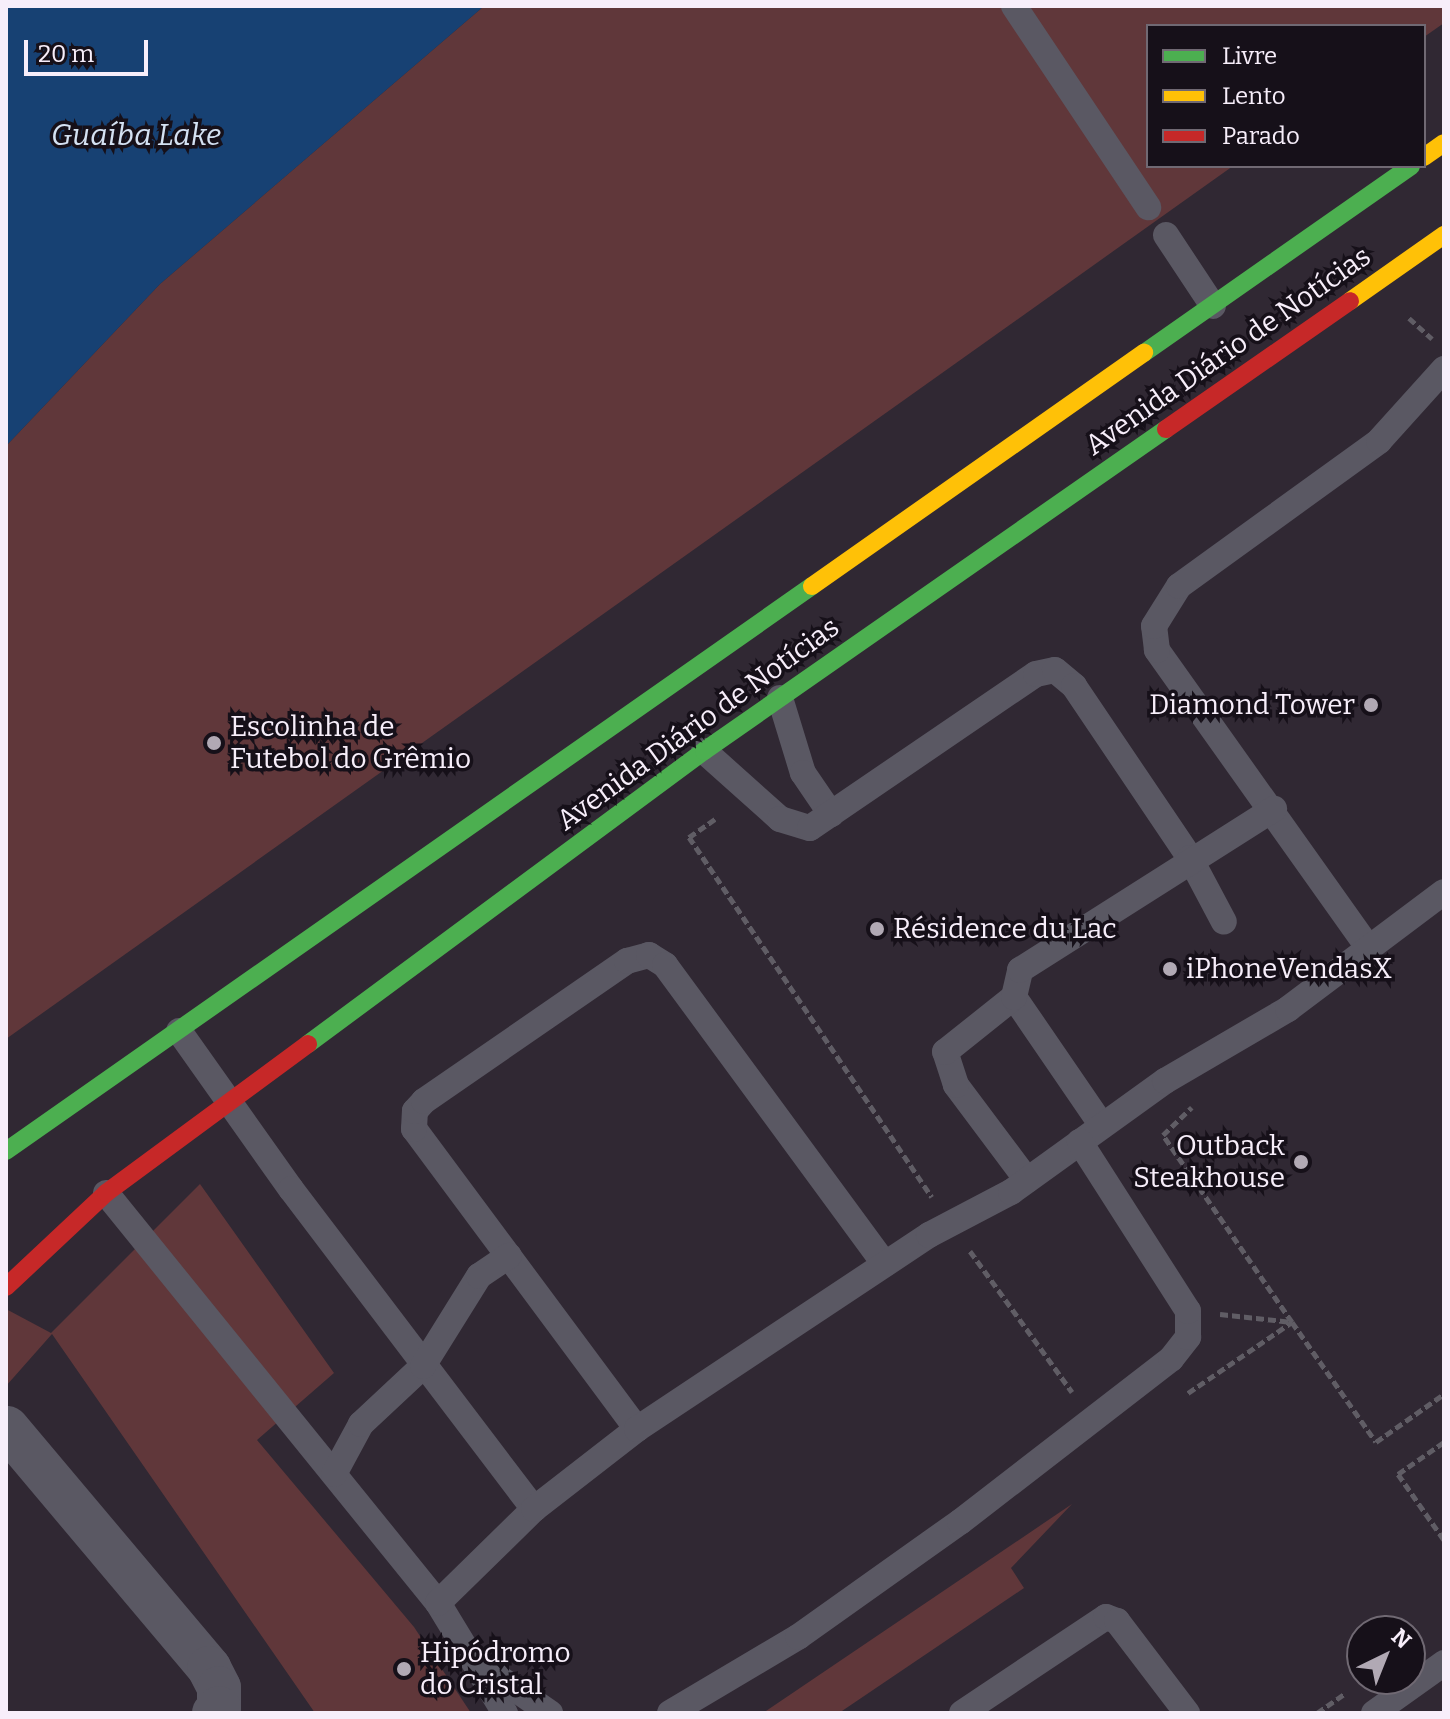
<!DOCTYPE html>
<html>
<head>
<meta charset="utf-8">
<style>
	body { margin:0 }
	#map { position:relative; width:1450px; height:1719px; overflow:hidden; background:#302833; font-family:Bitter,serif }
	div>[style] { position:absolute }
	.green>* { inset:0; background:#60373a }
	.water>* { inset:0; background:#174173 }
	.path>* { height:5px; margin-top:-2.5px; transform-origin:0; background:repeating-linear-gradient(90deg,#605d65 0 8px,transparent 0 12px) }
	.lane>* { height:26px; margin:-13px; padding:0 13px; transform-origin:13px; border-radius:13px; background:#5a5863 }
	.street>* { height:44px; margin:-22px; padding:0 22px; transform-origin:22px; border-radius:22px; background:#5a5863 }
	.fast>* { height:18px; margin:-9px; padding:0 9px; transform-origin:9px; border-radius:9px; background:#4caf50 }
	.slow>* { height:18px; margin:-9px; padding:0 9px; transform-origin:9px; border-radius:9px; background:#ffc107 }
	.jam>* { height:18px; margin:-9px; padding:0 9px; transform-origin:9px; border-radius:9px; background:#c62828 }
	.dots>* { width:22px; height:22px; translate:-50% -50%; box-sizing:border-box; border:4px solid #161019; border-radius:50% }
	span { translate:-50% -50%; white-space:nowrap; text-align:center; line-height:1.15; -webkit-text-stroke:7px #161019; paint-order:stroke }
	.street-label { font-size:28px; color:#f7eefa }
	.poi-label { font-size:28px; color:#f7eefa }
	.right { translate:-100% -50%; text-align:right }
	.left { translate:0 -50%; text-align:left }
	.water-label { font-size:30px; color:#d4e1f2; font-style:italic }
	.frame { position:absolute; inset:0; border:8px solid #f7eefa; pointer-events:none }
	.legend { position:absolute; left:1146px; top:24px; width:280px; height:144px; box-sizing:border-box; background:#161019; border:2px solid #706973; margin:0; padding:10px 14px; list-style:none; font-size:24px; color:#f7eefa }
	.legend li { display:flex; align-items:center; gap:16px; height:40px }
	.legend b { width:40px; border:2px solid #706973 }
	.north { position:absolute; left:1346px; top:1615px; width:80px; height:80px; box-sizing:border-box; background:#161019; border:2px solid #706973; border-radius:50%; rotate:43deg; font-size:22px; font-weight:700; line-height:32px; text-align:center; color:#f7eefa }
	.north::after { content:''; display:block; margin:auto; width:28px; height:36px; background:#b1a9b4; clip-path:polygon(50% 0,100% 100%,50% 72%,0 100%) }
	.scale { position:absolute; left:24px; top:40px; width:124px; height:36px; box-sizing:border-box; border:4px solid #f7eefa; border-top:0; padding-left:10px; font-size:24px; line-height:28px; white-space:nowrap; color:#f7eefa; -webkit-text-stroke:6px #161019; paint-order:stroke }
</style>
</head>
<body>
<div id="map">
	<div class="green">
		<i style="clip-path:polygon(484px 6px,1444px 6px,1444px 23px,1424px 37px,1424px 26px,1148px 26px,1148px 166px,1233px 166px,6px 1039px,6px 446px,160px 284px)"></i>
		<i style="clip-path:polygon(200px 1184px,334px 1373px,257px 1440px,414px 1627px,471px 1713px,315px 1713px,52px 1334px,6px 1386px,6px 1309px,51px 1333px)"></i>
		<i style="clip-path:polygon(1072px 1504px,1011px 1568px,1024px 1588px,839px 1713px,763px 1713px)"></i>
	</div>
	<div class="water">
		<i style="clip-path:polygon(6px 6px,484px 6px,160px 284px,6px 446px)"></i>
	</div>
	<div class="path">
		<i style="left:1409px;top:318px;width:31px;rotate:42deg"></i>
		<i style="left:715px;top:819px;width:32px;rotate:145deg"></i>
		<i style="left:689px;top:837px;width:434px;rotate:56deg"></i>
		<i style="left:970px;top:1251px;width:174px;rotate:54.1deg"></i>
		<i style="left:1220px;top:1314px;width:72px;rotate:6.3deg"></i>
		<i style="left:1292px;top:1322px;width:146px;rotate:55deg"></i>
		<i style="left:1376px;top:1442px;width:83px;rotate:-35.2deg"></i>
		<i style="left:1188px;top:1393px;width:126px;rotate:-34.3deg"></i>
		<i style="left:1292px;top:1322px;width:227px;rotate:-124.6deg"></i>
		<i style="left:1163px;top:1135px;width:40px;rotate:-44deg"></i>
		<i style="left:1444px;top:1442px;width:56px;rotate:145.2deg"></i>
		<i style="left:1398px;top:1474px;width:80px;rotate:55.1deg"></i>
		<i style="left:1317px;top:1713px;width:35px;rotate:-35deg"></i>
	</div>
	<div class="lane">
		<i style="left:1014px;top:6px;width:242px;rotate:56.3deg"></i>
		<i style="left:1166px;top:235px;width:85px;rotate:56.5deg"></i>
		<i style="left:780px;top:698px;width:78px;rotate:73deg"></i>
		<i style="left:803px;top:773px;width:50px;rotate:55.7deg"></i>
		<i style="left:704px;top:751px;width:102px;rotate:41.8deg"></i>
		<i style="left:780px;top:819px;width:31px;rotate:17deg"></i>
		<i style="left:810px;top:828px;width:273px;rotate:-34.3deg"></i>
		<i style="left:1036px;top:674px;width:19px;rotate:-12deg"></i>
		<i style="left:1055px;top:670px;width:25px;rotate:40deg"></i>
		<i style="left:1074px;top:686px;width:207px;rotate:56deg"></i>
		<i style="left:1190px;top:858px;width:72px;rotate:62deg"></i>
		<i style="left:1370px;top:950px;width:368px;rotate:-125.4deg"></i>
		<i style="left:1157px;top:650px;width:24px;rotate:-97deg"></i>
		<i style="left:1154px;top:626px;width:47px;rotate:-58deg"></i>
		<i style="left:1179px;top:586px;width:247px;rotate:-35.9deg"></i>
		<i style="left:1379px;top:441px;width:97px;rotate:-47.9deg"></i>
		<i style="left:1014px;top:997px;width:154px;rotate:55.6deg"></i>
		<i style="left:179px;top:1031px;width:194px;rotate:54.7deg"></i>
		<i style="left:291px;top:1189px;width:402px;rotate:52.8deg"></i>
		<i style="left:1027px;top:1180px;width:119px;rotate:-126.8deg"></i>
		<i style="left:956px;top:1085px;width:35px;rotate:-108deg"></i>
		<i style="left:945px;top:1052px;width:88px;rotate:-38.6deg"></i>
		<i style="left:1014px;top:997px;width:28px;rotate:-77deg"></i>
		<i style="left:1020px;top:970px;width:301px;rotate:-32.4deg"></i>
		<i style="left:106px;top:1193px;width:528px;rotate:51deg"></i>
		<i style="left:438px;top:1603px;width:129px;rotate:58.7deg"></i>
		<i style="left:637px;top:1429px;width:374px;rotate:-126.6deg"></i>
		<i style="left:414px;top:1129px;width:18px;rotate:-87deg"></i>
		<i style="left:415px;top:1111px;width:13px;rotate:-48deg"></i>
		<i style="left:424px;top:1101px;width:247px;rotate:-34.6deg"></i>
		<i style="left:627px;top:961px;width:23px;rotate:-15deg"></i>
		<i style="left:649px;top:955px;width:19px;rotate:32deg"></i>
		<i style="left:665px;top:965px;width:371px;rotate:53.7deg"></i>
		<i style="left:334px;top:1474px;width:57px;rotate:-61.6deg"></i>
		<i style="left:361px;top:1424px;width:85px;rotate:-43.1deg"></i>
		<i style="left:423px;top:1366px;width:106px;rotate:-58.1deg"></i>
		<i style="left:479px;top:1276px;width:36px;rotate:-34deg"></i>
		<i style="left:438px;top:1603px;width:134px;rotate:-44.4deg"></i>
		<i style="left:534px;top:1509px;width:130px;rotate:-37.8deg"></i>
		<i style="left:637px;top:1429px;width:351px;rotate:-33.6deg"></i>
		<i style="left:929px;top:1235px;width:93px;rotate:-27.7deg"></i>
		<i style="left:1011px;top:1192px;width:190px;rotate:-35.8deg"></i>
		<i style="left:1165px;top:1081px;width:143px;rotate:-30.3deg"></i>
		<i style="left:1288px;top:1009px;width:195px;rotate:-36.9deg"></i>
		<i style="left:482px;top:1666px;width:83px;rotate:34.7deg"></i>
		<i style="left:670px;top:1713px;width:149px;rotate:-30.7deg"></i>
		<i style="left:798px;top:1637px;width:199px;rotate:-35.4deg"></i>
		<i style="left:960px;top:1522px;width:267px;rotate:-37.7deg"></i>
		<i style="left:1171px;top:1359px;width:28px;rotate:-52deg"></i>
		<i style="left:1188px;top:1337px;width:26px;rotate:-90deg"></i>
		<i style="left:1188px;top:1311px;width:201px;rotate:-122.6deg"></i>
		<i style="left:962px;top:1713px;width:173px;rotate:-33.7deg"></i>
		<i style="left:1106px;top:1617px;width:12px;rotate:20deg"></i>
		<i style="left:1117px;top:1621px;width:116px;rotate:52.7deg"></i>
		<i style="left:1374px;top:1713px;width:86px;rotate:-35.5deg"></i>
	</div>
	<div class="street">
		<i style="left:7px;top:1428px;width:314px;rotate:49.9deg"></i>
		<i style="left:209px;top:1668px;width:22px;rotate:63deg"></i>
		<i style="left:219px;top:1688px;width:20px;rotate:90deg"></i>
		<i style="left:219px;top:1708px;width:7px;rotate:135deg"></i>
	</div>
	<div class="fast">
		<i style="left:1144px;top:353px;width:326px;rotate:-35deg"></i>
		<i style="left:308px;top:1044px;width:493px;rotate:-36.5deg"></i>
		<i style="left:704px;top:751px;width:563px;rotate:-34.88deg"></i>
		<i style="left:6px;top:1151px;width:984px;rotate:-35.03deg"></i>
	</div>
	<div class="slow">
		<i style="left:1424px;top:157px;width:24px;rotate:-35deg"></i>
		<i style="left:1350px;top:301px;width:115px;rotate:-35.1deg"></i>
		<i style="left:812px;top:586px;width:406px;rotate:-35.1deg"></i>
	</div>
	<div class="jam">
		<i style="left:1166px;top:429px;width:224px;rotate:-34.8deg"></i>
		<i style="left:6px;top:1287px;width:137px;rotate:-43.2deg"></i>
		<i style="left:106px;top:1193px;width:251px;rotate:-36.4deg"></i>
	</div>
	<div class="dots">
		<i style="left:1371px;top:705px;background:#b1a9b4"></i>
		<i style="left:214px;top:743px;background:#b1a9b4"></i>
		<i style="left:877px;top:929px;background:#b1a9b4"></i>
		<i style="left:1170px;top:969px;background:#b1a9b4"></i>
		<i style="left:1301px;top:1162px;background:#b1a9b4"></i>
		<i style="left:404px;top:1669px;background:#b1a9b4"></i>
	</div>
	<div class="street-label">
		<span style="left:1228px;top:351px;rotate:-35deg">Avenida Diário de Notícias</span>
		<span style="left:698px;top:724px;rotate:-36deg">Avenida Diário de Notícias</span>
	</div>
	<div class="poi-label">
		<span class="right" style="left:1355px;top:705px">Diamond Tower</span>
		<span class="left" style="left:230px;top:743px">Escolinha de<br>Futebol do Grêmio</span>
		<span class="left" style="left:893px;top:929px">Résidence du Lac</span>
		<span class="left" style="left:1186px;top:969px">iPhoneVendasX</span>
		<span class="right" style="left:1285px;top:1162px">Outback<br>Steakhouse</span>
		<span class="left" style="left:420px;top:1669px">Hipódromo<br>do Cristal</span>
	</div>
	<div class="water-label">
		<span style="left:136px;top:135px">Guaíba Lake</span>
	</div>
	<div class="frame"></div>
	<ul class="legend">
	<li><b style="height:10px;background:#4caf50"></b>Livre</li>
	<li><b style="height:10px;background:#ffc107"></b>Lento</li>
	<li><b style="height:10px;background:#c62828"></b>Parado</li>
	</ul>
	<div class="north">N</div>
	<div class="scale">20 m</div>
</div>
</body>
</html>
